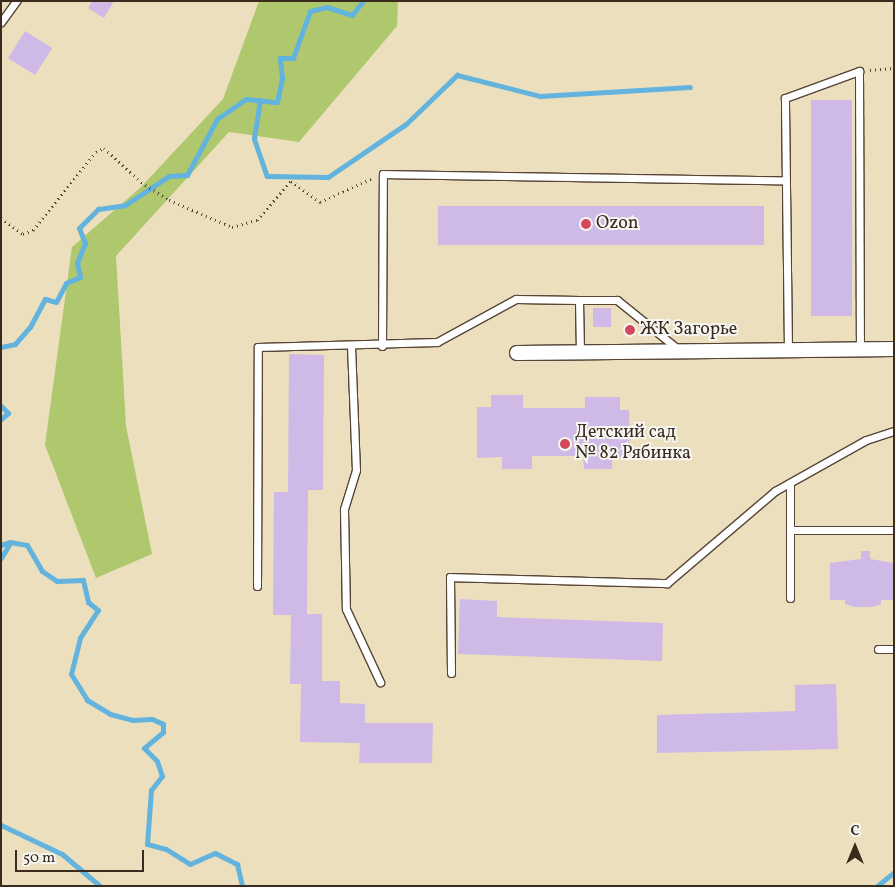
<!DOCTYPE html>
<html>
<head>
<meta charset="utf-8">
<style>
	body { margin:0 }
	#map { position:relative; width:895px; height:887px; overflow:hidden; background:#ecdfbd; font-family:Vollkorn,serif }
	div>[style] { position:absolute }
	.green>* { inset:0; background:#b0c86d }
	.stream>* { height:5px; margin:-2.5px; padding:0 2.5px; transform-origin:2.5px; border-radius:2.5px; background:#62b3dd }
	.building>* { inset:0; background:#cfb9e6; transform-origin:0 0 }
	.path>* { height:3px; margin-top:-1.5px; transform-origin:0; background:repeating-linear-gradient(90deg,#564536 0 1px,transparent 0 5px) }
	.roads { filter:drop-shadow(1px 0 #564536) drop-shadow(-1px 0 #564536) drop-shadow(0 1px #564536) drop-shadow(0 -1px #564536) }
	.service>* { height:7px; margin:-3.5px; padding:0 3.5px; transform-origin:3.5px; border-radius:3.5px; background:#fff }
	.minor>* { height:14px; margin:-7px; padding:0 7px; transform-origin:7px; border-radius:7px; background:#fff }
	.dots>* { width:14px; height:14px; translate:-50% -50%; box-sizing:border-box; border:2px solid #f6f6f2; border-radius:50% }
	span { translate:-50% -50%; white-space:nowrap; text-align:center; line-height:1.15; -webkit-text-stroke:4px #f6f6f2; paint-order:stroke }
	.poi-label { font-size:18px; color:#3b2a1e }
	.left { translate:0 -50%; text-align:left }
	.frame { position:absolute; inset:0; border:2px solid #3b2a1e; pointer-events:none }
	.north { position:absolute; left:830px; top:822px; width:50px; height:50px; -webkit-text-stroke:4px #f6f6f2; paint-order:stroke; rotate:0deg; font-size:14px; font-weight:700; line-height:20px; text-align:center; color:#3b2a1e }
	.north::after { content:''; display:block; margin:auto; width:18px; height:22px; background:#3b2a1e; clip-path:polygon(50% 0,100% 100%,50% 72%,0 100%) }
	.scale { position:absolute; left:15px; top:850px; width:129px; height:22px; box-sizing:border-box; border:2px solid #3b2a1e; border-top:0; padding-left:6px; font-size:15px; line-height:18px; white-space:nowrap; color:#3b2a1e; -webkit-text-stroke:4px #f6f6f2; paint-order:stroke }
</style>
</head>
<body>
<div id="map">
	<div class="green">
		<i style="clip-path:polygon(259px 1px,398px 1px,397px 26px,299px 142px,229px 132px,116px 256px,126px 426px,152px 554px,96px 578px,45px 445px,72px 247px,141px 187px,223px 99px)"></i>
	</div>
	<div class="stream">
		<i style="left:260px;top:100px;width:39px;rotate:99deg"></i>
		<i style="left:254px;top:139px;width:39px;rotate:71deg"></i>
		<i style="left:267px;top:176px;width:61px;rotate:0.9deg"></i>
		<i style="left:328px;top:177px;width:94px;rotate:-34.2deg"></i>
		<i style="left:406px;top:124px;width:71px;rotate:-43.9deg"></i>
		<i style="left:457px;top:75px;width:86px;rotate:14.2deg"></i>
		<i style="left:540px;top:96px;width:150px;rotate:-3.4deg"></i>
		<i style="left:1px;top:347px;width:14px;rotate:-12deg"></i>
		<i style="left:15px;top:344px;width:23px;rotate:-49deg"></i>
		<i style="left:30px;top:327px;width:32px;rotate:-62deg"></i>
		<i style="left:45px;top:299px;width:11px;rotate:15deg"></i>
		<i style="left:56px;top:302px;width:21px;rotate:-62deg"></i>
		<i style="left:66px;top:283px;width:15px;rotate:-23deg"></i>
		<i style="left:80px;top:277px;width:14px;rotate:-102deg"></i>
		<i style="left:77px;top:263px;width:22px;rotate:-68deg"></i>
		<i style="left:85px;top:243px;width:16px;rotate:-112deg"></i>
		<i style="left:79px;top:228px;width:27px;rotate:-45deg"></i>
		<i style="left:98px;top:209px;width:27px;rotate:-8deg"></i>
		<i style="left:125px;top:205px;width:53px;rotate:-33.4deg"></i>
		<i style="left:169px;top:176px;width:18px;rotate:-3deg"></i>
		<i style="left:187px;top:175px;width:64px;rotate:-61.8deg"></i>
		<i style="left:217px;top:119px;width:35px;rotate:-35deg"></i>
		<i style="left:246px;top:99px;width:31px;rotate:6deg"></i>
		<i style="left:277px;top:102px;width:25px;rotate:-78deg"></i>
		<i style="left:282px;top:78px;width:20px;rotate:-96deg"></i>
		<i style="left:280px;top:58px;width:13px"></i>
		<i style="left:293px;top:58px;width:50px;rotate:-70.1deg"></i>
		<i style="left:310px;top:11px;width:17px;rotate:-13deg"></i>
		<i style="left:327px;top:7px;width:26px;rotate:18deg"></i>
		<i style="left:352px;top:15px;width:18px;rotate:-52deg"></i>
		<i style="left:1px;top:406px;width:10px;rotate:45deg"></i>
		<i style="left:8px;top:413px;width:9px;rotate:139deg"></i>
		<i style="left:1px;top:545px;width:9px;rotate:-18deg"></i>
		<i style="left:10px;top:542px;width:17px;rotate:10deg"></i>
		<i style="left:27px;top:545px;width:30px;rotate:60deg"></i>
		<i style="left:42px;top:571px;width:18px;rotate:34deg"></i>
		<i style="left:57px;top:581px;width:26px;rotate:-2deg"></i>
		<i style="left:83px;top:580px;width:23px;rotate:77deg"></i>
		<i style="left:88px;top:602px;width:13px;rotate:39deg"></i>
		<i style="left:98px;top:610px;width:33px;rotate:123deg"></i>
		<i style="left:80px;top:638px;width:37px;rotate:104deg"></i>
		<i style="left:71px;top:674px;width:31px;rotate:58deg"></i>
		<i style="left:87px;top:700px;width:27px;rotate:31deg"></i>
		<i style="left:110px;top:714px;width:23px;rotate:15deg"></i>
		<i style="left:132px;top:720px;width:20px;rotate:-3deg"></i>
		<i style="left:152px;top:719px;width:12px;rotate:24deg"></i>
		<i style="left:163px;top:724px;width:8px;rotate:90deg"></i>
		<i style="left:163px;top:732px;width:25px;rotate:140deg"></i>
		<i style="left:144px;top:748px;width:18px;rotate:45deg"></i>
		<i style="left:157px;top:761px;width:16px;rotate:72deg"></i>
		<i style="left:162px;top:776px;width:18px;rotate:128deg"></i>
		<i style="left:151px;top:790px;width:54px;rotate:94.2deg"></i>
		<i style="left:147px;top:844px;width:20px;rotate:15deg"></i>
		<i style="left:166px;top:849px;width:28px;rotate:32deg"></i>
		<i style="left:190px;top:864px;width:27px;rotate:-24deg"></i>
		<i style="left:215px;top:853px;width:25px;rotate:27deg"></i>
		<i style="left:237px;top:864px;width:23px;rotate:77deg"></i>
		<i style="left:1px;top:558px;width:17px;rotate:-59deg"></i>
		<i style="left:1px;top:825px;width:68px;rotate:25.4deg"></i>
		<i style="left:62px;top:854px;width:50px;rotate:40.1deg"></i>
		<i style="left:877px;top:886px;width:22px;rotate:-39deg"></i>
	</div>
	<div class="building">
		<i style="clip-path:polygon(92px 1px,114px 1px,104px 18px,88px 8px)"></i>
		<i style="left:25px;top:31px;width:32px;height:32px;rotate:32deg"></i>
		<i style="left:811px;top:100px;width:41px;height:216px"></i>
		<i style="left:438px;top:206px;width:326px;height:39px"></i>
		<i style="left:593px;top:308px;width:18px;height:19px"></i>
		<i style="clip-path:polygon(289px 354px,324px 355px,323px 490px,308px 490px,307px 614px,322px 614px,322px 681px,340px 681px,340px 703px,365px 704px,365px 723px,433px 723px,432px 763px,359px 763px,360px 743px,300px 742px,301px 684px,290px 684px,291px 615px,273px 615px,274px 492px,288px 492px)"></i>
		<i style="clip-path:polygon(491px 395px,523px 395px,523px 408px,585px 408px,585px 397px,620px 397px,620px 410px,629px 410px,630px 457px,612px 457px,612px 469px,584px 469px,583px 456px,532px 456px,532px 469px,502px 469px,502px 457px,477px 458px,477px 407px,491px 407px)"></i>
		<i style="clip-path:polygon(861px 551px,870px 551px,870px 559px,894px 563px,894px 600px,881px 600px,881px 604px,872px 607px,854px 607px,845px 604px,845px 600px,830px 600px,830px 563px,861px 559px)"></i>
		<i style="clip-path:polygon(460px 599px,497px 601px,497px 617px,663px 623px,662px 661px,458px 654px)"></i>
		<i style="clip-path:polygon(836px 684px,838px 749px,657px 753px,657px 715px,795px 711px,795px 685px)"></i>
	</div>
	<div class="path">
		<i style="left:870px;top:70px;width:24px;rotate:-5deg"></i>
		<i style="left:1px;top:218px;width:27px;rotate:36deg"></i>
		<i style="left:23px;top:234px;width:11px;rotate:-22deg"></i>
		<i style="left:33px;top:230px;width:100px;rotate:-51.1deg"></i>
		<i style="left:96px;top:152px;width:9px;rotate:-27deg"></i>
		<i style="left:104px;top:148px;width:50px;rotate:42.6deg"></i>
		<i style="left:141px;top:182px;width:33px;rotate:33deg"></i>
		<i style="left:169px;top:200px;width:69px;rotate:23.2deg"></i>
		<i style="left:232px;top:227px;width:26px;rotate:-16deg"></i>
		<i style="left:257px;top:220px;width:52px;rotate:-48.9deg"></i>
		<i style="left:291px;top:181px;width:36px;rotate:36deg"></i>
		<i style="left:320px;top:202px;width:56px;rotate:-24.3deg"></i>
	</div>
	<div class="roads">
		<div class="service">
			<i style="left:1px;top:22px;width:26px;rotate:-54deg"></i>
			<i style="left:579px;top:300px;width:52px;rotate:88.9deg"></i>
			<i style="left:351px;top:346px;width:124px;rotate:87.7deg"></i>
			<i style="left:356px;top:470px;width:41px;rotate:107.1deg"></i>
			<i style="left:344px;top:509px;width:100px;rotate:88.9deg"></i>
			<i style="left:346px;top:609px;width:81px;rotate:65deg"></i>
			<i style="left:382px;top:346px;width:172px;rotate:-89.7deg"></i>
			<i style="left:383px;top:174px;width:403px;rotate:0.9deg"></i>
			<i style="left:788px;top:349px;width:251px;rotate:-90.7deg"></i>
			<i style="left:785px;top:98px;width:79px;rotate:-20deg"></i>
			<i style="left:859px;top:71px;width:278px;rotate:89.8deg"></i>
			<i style="left:792px;top:530px;width:102px"></i>
			<i style="left:257px;top:586px;width:239px;rotate:-89.8deg"></i>
			<i style="left:258px;top:347px;width:179px;rotate:-1.6deg"></i>
			<i style="left:437px;top:342px;width:90px;rotate:-28.6deg"></i>
			<i style="left:516px;top:299px;width:63px;rotate:0.9deg"></i>
			<i style="left:579px;top:300px;width:38px"></i>
			<i style="left:617px;top:300px;width:78px;rotate:38.8deg"></i>
			<i style="left:790px;top:598px;width:115px;rotate:-90deg"></i>
			<i style="left:878px;top:649px;width:16px"></i>
			<i style="left:451px;top:673px;width:96px;rotate:-90.6deg"></i>
			<i style="left:450px;top:577px;width:217px;rotate:1.6deg"></i>
			<i style="left:667px;top:583px;width:142px;rotate:-40.4deg"></i>
			<i style="left:775px;top:491px;width:104px;rotate:-29.3deg"></i>
			<i style="left:866px;top:440px;width:29px;rotate:-18deg"></i>
		</div>
		<div class="minor">
			<i style="left:517px;top:353px;width:377px;rotate:-0.6deg"></i>
		</div>
	</div>
	<div class="dots">
		<i style="left:586px;top:224px;background:#d1495b"></i>
		<i style="left:630px;top:330px;background:#d1495b"></i>
		<i style="left:565px;top:444px;background:#d1495b"></i>
	</div>
	<div class="poi-label">
		<span class="left" style="left:596px;top:224px">Ozon</span>
		<span class="left" style="left:640px;top:330px">ЖК Загорье</span>
		<span class="left" style="left:575px;top:444px">Детский сад<br>№ 82 Рябинка</span>
	</div>
	<div class="frame"></div>
	<div class="north">С</div>
	<div class="scale">50 m</div>
</div>
</body>
</html>
